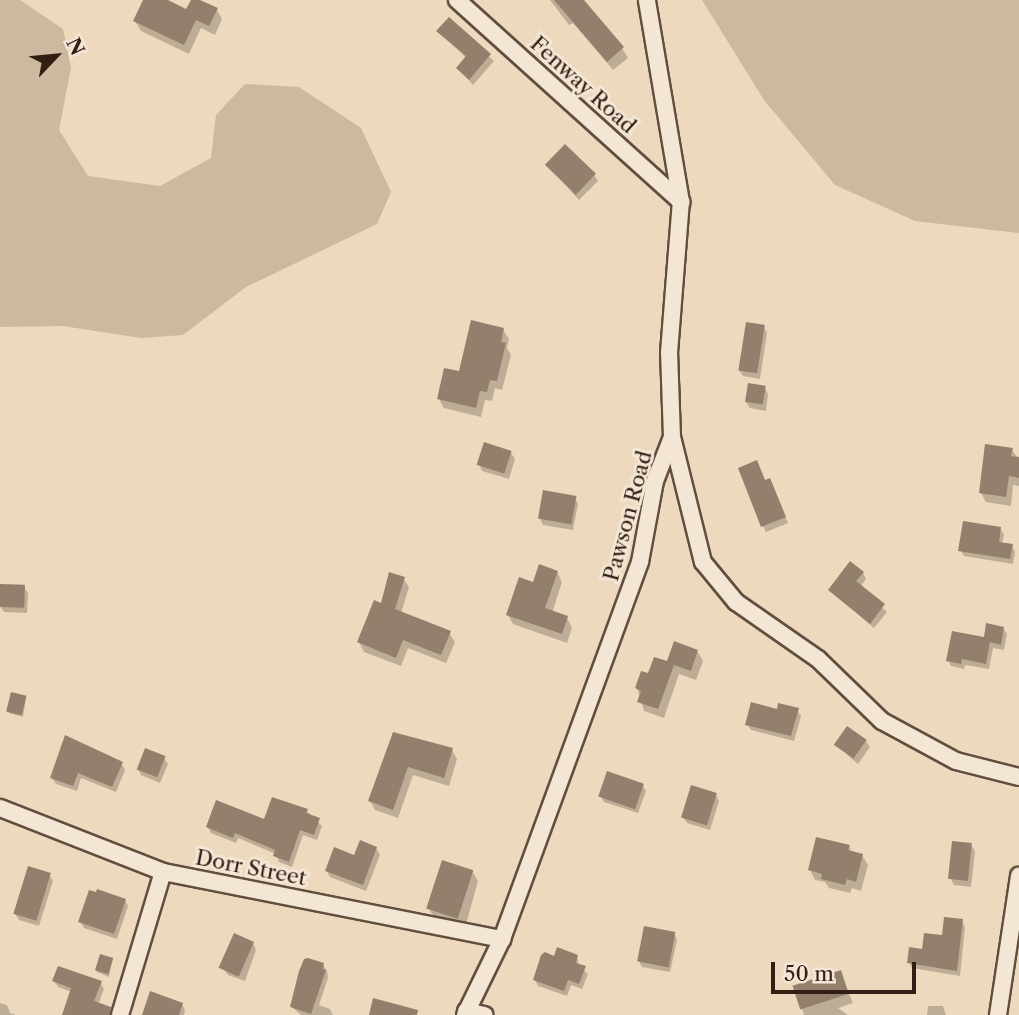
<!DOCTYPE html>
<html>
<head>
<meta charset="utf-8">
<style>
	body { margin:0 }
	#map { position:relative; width:1019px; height:1015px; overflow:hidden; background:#edd9bd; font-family:"Libre Caslon Text",serif }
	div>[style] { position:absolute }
	.green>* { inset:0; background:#cdb9a0 }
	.shadow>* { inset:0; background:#0003 }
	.building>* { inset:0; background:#93806c; transform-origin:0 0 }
	.roads { filter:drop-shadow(2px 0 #614e3e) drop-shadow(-2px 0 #614e3e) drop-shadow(0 2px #614e3e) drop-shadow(0 -2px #614e3e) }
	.minor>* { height:16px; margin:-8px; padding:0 8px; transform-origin:8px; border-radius:8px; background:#f3e6d4 }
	span { translate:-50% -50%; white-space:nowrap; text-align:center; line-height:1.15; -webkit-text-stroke:6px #f3e6d4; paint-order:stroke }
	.street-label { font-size:21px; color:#321f14 }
	.north { position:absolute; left:21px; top:21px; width:70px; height:70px; -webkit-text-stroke:5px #f3e6d4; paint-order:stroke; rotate:64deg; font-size:19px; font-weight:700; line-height:28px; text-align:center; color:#321f14 }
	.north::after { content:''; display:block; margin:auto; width:24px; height:32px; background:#321f14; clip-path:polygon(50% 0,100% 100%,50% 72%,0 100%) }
	.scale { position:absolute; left:771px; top:962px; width:145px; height:32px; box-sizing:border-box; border:4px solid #321f14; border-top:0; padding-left:9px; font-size:21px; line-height:24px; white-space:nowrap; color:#321f14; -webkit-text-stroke:5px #f3e6d4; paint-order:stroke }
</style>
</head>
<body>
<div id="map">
	<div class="green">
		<i style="clip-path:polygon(0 0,20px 0,63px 29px,71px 68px,59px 130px,88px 176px,160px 186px,211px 158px,216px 115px,245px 84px,299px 87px,361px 128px,391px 192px,377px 224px,246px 287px,183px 335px,141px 338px,63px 326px,0 327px)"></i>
		<i style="clip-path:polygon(702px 0,1019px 0,1019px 233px,915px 221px,835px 185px,764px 100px)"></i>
	</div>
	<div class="shadow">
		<i style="clip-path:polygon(145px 0,164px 0,187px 11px,192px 0,196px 0,217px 10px,222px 19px,215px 35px,201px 28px,189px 54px,141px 31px,135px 21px)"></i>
		<i style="clip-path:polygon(550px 0,572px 0,622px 48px,628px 58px,613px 70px,573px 23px,569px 25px)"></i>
		<i style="clip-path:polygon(449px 20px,494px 61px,473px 85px,458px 68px,466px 58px,439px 31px)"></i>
		<i style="clip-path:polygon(547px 165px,594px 175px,598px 181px,579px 200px)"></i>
		<i style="clip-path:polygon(764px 327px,767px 333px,760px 379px,743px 376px,739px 370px)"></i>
		<i style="clip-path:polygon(503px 330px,509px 339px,507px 348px,511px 355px,502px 390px,495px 388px,492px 401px,485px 400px,481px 417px,444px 408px,438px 398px)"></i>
		<i style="clip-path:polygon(765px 388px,768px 394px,766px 411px,750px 408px,746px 402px)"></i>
		<i style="clip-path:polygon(1011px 449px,1019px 459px,1019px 486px,1013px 485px,1011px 506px,986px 502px,981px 493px)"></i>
		<i style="clip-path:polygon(511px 453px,515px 459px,509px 479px,482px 471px,479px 464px)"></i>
		<i style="clip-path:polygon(766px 482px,773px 486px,788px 523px,766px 532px,763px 526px)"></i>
		<i style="clip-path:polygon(575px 498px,578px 504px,573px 530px,543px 525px,540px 519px)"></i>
		<i style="clip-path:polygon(1000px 528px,1004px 535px,1002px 544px,1012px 546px,1015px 552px,1013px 564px,964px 556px,960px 550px)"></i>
		<i style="clip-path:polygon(557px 572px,562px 582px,552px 613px,567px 618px,572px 628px,567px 643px,513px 624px,508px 615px,534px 584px)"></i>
		<i style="clip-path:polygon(863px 573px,866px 579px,860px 587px,887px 612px,874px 628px,830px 590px)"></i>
		<i style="clip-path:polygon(403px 578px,409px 587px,401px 613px,449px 633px,455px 642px,446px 663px,408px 648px,401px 666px,364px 652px,359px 642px)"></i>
		<i style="clip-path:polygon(24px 587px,28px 593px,27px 613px,4px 612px,0 606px)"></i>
		<i style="clip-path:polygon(1003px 628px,1007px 634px,1004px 650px,993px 648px,989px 669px,965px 665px,964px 669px,951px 666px,948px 660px)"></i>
		<i style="clip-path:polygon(697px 651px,703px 661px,696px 680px,679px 674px,664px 718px,644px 711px,637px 688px,649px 675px)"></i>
		<i style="clip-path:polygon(26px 698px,23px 717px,9px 713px,8px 711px)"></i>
		<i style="clip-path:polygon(797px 710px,801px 716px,794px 741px,751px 730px,747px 724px)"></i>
		<i style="clip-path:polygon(394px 734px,452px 750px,457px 759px,449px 786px,413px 775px,398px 818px,375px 810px,370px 801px)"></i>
		<i style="clip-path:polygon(866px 741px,870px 747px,858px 764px,836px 745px)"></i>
		<i style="clip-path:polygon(164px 758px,168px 764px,160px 783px,141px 775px,138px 769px)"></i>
		<i style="clip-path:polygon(121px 763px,125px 770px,116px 792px,81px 778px,77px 791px,56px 784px,52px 778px)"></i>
		<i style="clip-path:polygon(642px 785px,646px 791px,638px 813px,604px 802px,600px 795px)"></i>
		<i style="clip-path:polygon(716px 795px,719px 801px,710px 830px,687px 823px,683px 817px)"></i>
		<i style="clip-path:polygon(307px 811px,322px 826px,317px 840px,303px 835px,292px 867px,279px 862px,276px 854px,238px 838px,236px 843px,211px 833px,208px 827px,265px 821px)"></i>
		<i style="clip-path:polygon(971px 845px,975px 851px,971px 887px,954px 885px,951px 879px)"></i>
		<i style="clip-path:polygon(849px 846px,852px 853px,862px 855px,868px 865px,861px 891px,852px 888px,850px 893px,829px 888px,825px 882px,815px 880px,810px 870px)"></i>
		<i style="clip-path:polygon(376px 848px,380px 855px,366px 891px,330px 877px,327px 871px)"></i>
		<i style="clip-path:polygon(472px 871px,478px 881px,465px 928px,435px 919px,429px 909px)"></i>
		<i style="clip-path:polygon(49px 875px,53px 881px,39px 926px,19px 920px,15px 914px)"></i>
		<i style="clip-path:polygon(97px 894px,125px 900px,128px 906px,117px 939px,84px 928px,80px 921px)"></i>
		<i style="clip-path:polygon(962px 921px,965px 927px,960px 976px,912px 968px,909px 962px)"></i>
		<i style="clip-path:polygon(674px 933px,677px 940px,670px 972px,642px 967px,639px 961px)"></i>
		<i style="clip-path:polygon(253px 943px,256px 950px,245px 981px,228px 975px,224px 969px)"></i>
		<i style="clip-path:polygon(577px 956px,579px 966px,588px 974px,582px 989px,571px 985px,567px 996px,538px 986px,535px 980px,555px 958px)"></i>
		<i style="clip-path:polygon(112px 960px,109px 977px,97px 972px,96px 970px)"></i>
		<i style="clip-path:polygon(305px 961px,323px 965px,327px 971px,328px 978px,319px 1005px,330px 1009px,333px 1015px,301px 1015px,292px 1007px,293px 996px)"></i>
		<i style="clip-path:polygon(840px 972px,853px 1003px,838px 1008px,848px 1015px,804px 1015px,795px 987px)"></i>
		<i style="clip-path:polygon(54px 981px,100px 982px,104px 989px,98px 1005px,103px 1015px,65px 1015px,72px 992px,58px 987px)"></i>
		<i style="clip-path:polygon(0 1003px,7px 1005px,10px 1013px,16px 1015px,0 1015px)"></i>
		<i style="clip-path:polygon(182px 1004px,185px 1010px,184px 1015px,144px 1015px)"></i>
		<i style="clip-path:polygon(928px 1006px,943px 1006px,946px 1015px,927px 1015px)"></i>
	</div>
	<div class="building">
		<i style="clip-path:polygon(143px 0,168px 0,186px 9px,191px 0,200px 0,218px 8px,209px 26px,196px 20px,184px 45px,133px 21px)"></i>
		<i style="clip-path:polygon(554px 0,584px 0,624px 47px,607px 62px)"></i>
		<i style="clip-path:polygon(449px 17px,491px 54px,469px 80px,456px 68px,466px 56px,436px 31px)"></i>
		<i style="left:565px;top:144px;width:43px;height:29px;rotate:44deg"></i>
		<i style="clip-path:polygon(471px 320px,504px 328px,501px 342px,506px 343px,497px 381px,490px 380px,487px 392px,480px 391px,476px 408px,437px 399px,444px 368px,459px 371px)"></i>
		<i style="left:746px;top:322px;width:19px;height:49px;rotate:9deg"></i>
		<i style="left:748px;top:383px;width:18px;height:19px;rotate:9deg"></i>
		<i style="left:484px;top:442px;width:29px;height:24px;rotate:18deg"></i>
		<i style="clip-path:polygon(985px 444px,1013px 448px,1011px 456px,1019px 457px,1019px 478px,1009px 476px,1006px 497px,979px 493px)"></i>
		<i style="clip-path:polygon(757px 460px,765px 480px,770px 478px,786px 517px,761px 527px,738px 468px)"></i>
		<i style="left:543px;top:490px;width:34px;height:29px;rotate:10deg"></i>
		<i style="clip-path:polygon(963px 521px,1001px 527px,999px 542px,1013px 544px,1010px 559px,958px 551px)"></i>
		<i style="clip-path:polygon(850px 561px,864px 572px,856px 581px,885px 604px,870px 624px,828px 590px)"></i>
		<i style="clip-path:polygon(539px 564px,558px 571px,545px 608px,568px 616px,562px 634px,506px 615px,519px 577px,533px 582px)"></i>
		<i style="clip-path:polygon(389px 572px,405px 577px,395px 609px,451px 631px,441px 655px,403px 640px,396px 658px,357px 642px,374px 600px,381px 603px)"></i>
		<i style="left:0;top:584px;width:25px;height:23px;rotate:2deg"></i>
		<i style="clip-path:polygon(986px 623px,1004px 627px,1001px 645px,990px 642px,986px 664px,962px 659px,961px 664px,946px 661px,952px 631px,984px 637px)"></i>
		<i style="clip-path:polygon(674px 641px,698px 650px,691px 671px,674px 665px,658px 709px,637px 702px,641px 691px,635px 688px,641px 671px,648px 673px,654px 657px,667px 661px)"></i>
		<i style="left:11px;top:692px;width:16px;height:20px;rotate:14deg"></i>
		<i style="clip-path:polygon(751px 702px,777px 709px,778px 703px,799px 708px,791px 736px,745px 725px)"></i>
		<i style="left:847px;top:726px;width:24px;height:23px;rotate:35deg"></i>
		<i style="clip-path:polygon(393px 732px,453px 748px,444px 778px,408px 767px,393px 810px,368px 801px)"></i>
		<i style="clip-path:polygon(65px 735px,123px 762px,112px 787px,78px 773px,73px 786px,50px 778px)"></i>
		<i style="left:145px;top:748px;width:22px;height:23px;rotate:21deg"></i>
		<i style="left:607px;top:771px;width:39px;height:27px;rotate:19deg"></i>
		<i style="left:691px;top:785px;width:27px;height:34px;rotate:17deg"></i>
		<i style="clip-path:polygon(272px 797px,308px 809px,306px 813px,320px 818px,314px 835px,300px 830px,289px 862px,273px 856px,275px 850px,235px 833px,233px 838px,206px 827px,216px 800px,264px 819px)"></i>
		<i style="clip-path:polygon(816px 837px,850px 845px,848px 850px,863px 854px,856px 882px,847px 879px,845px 885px,821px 879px,822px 874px,808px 870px)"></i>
		<i style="clip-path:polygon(360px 840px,377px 847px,363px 885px,325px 871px,334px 847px,354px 855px)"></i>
		<i style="left:952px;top:841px;width:20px;height:38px;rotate:6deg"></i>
		<i style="left:442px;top:860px;width:33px;height:51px;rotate:18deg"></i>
		<i style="left:28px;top:866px;width:24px;height:50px;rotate:17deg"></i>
		<i style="clip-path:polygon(97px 889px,126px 899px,114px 934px,78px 922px,89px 890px,96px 892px)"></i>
		<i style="clip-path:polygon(944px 917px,963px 919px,957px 971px,907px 963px,909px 947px,922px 949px,924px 933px,942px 935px)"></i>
		<i style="left:644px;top:926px;width:32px;height:36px;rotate:11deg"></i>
		<i style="left:234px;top:933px;width:22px;height:38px;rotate:24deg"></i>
		<i style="clip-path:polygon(557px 947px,578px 955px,576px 963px,586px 966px,579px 984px,568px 980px,564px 991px,533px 980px,541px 955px,545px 952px,554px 956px)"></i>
		<i style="left:100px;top:954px;width:14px;height:17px;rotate:17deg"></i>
		<i style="clip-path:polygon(308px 958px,324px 963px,323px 969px,326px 970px,311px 1014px,290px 1007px,299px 971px,304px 959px)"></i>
		<i style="clip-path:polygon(58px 966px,102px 981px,94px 1001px,111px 1007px,110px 1015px,62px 1015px,71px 988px,52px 981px)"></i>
		<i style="left:841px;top:970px;width:25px;height:51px;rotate:72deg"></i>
		<i style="clip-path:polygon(150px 991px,183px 1003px,179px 1015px,142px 1015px)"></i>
		<i style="clip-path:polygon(373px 998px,418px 1010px,417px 1015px,369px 1015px)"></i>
	</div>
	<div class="roads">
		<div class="minor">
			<i style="left:457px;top:0;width:302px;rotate:42deg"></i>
			<i style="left:672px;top:437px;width:129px;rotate:76.1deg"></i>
			<i style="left:703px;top:562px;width:52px;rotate:50.5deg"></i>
			<i style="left:736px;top:602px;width:100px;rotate:34.8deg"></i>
			<i style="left:818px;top:659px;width:89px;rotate:44.1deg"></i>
			<i style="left:882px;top:721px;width:84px;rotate:28.4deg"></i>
			<i style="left:956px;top:761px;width:65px;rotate:14.3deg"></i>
			<i style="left:0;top:808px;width:175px;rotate:21.4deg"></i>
			<i style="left:163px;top:872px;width:346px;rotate:11.2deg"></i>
			<i style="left:466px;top:1011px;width:19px;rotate:12deg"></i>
			<i style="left:120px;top:1015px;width:149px;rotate:-73.3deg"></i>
			<i style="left:465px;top:1015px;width:85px;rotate:-64deg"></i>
			<i style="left:502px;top:939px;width:401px;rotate:-69.9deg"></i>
			<i style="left:640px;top:562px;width:82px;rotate:-79.5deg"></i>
			<i style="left:655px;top:481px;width:47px;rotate:-68.9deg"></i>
			<i style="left:672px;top:437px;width:84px;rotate:-92deg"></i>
			<i style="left:669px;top:353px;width:151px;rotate:-85.5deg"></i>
			<i style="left:681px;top:202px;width:205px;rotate:-99.6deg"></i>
			<i style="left:998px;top:1015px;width:141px;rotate:-81.4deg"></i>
		</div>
	</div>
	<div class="street-label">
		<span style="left:583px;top:85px;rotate:42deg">Fenway Road</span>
		<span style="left:628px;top:516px;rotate:-75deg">Pawson Road</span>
		<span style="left:251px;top:868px;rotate:11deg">Dorr Street</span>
	</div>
	<div class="north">N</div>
	<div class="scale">50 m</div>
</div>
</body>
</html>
